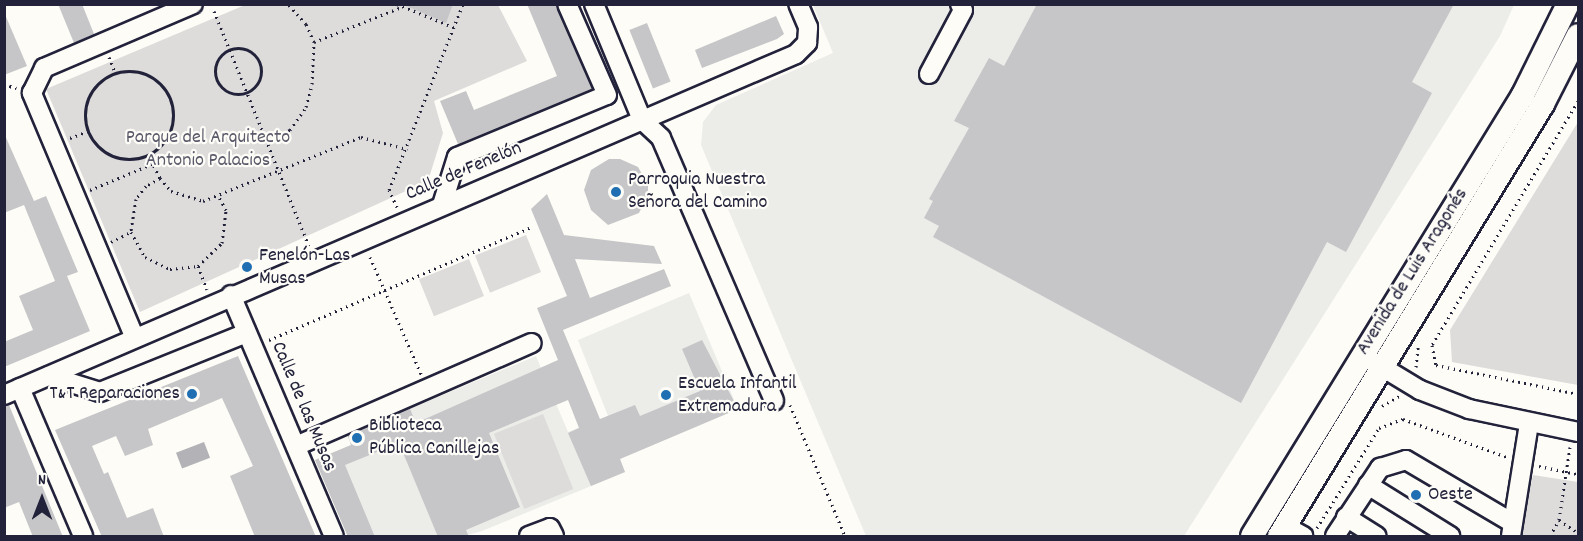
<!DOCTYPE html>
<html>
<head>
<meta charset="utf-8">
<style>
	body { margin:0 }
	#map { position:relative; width:1583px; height:541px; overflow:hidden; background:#fdfcf7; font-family:Dekko,sans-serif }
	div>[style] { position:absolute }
	.built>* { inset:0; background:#ecece9 }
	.green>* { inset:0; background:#dddcdb; transform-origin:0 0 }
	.water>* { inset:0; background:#b2b2b7; transform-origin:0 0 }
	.building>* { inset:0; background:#c6c6c8; transform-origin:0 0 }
	.path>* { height:3px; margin-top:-1.5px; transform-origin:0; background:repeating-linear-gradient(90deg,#22223b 0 1.5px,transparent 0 6px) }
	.path>.ring { margin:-1.5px; padding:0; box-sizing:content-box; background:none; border:3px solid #22223b; border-radius:50% }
	.roads { filter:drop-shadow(2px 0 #22223b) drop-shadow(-2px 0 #22223b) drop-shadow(0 2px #22223b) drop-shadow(0 -2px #22223b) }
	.minor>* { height:18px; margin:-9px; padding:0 9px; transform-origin:9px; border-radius:9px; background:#fdfcf7 }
	.major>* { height:22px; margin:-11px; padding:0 11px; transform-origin:11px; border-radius:11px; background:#fdfcf7 }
	.dots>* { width:16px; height:16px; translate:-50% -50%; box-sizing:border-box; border:3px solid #fdfcf7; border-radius:50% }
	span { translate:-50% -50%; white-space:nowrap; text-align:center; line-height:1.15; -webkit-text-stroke:4.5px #fdfcf7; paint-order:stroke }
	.park-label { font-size:20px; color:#5a5a6b }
	.street-label { font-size:20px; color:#22223b }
	.poi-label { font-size:20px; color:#22223b }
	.left { translate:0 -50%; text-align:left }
	.right { translate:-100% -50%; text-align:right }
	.frame { position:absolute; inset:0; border:6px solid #22223b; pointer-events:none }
	.north { position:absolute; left:12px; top:469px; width:60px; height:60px; -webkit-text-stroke:4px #fdfcf7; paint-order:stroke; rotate:0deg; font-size:16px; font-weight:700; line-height:24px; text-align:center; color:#22223b }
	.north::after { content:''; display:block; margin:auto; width:21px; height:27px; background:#22223b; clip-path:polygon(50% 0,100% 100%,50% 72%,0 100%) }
</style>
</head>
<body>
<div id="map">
	<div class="built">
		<i style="clip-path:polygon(813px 5px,1514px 5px,1500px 36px,1184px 536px,866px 536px,701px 145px,703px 122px,716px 105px,833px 53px)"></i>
		<i style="clip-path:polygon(689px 293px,738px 409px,620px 459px,625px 472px,482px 531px,464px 536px,348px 536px,315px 460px,351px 445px,347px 435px,536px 356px,568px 432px,608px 416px,578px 340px)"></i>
	</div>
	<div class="green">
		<i style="clip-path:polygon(245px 5px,498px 5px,527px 61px,434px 101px,443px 133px,428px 181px,140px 312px,46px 89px)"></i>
		<i style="clip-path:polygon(1578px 122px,1578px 385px,1452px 362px,1450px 330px)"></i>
		<i style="left:526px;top:235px;width:40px;height:55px;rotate:68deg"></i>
		<i style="left:469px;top:259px;width:40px;height:54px;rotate:68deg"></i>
		<i style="left:543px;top:414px;width:81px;height:53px;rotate:68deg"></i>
		<i style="clip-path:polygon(1533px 475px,1578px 482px,1578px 536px,1520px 536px)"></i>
	</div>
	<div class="water">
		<i style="left:204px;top:442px;width:17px;height:30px;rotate:69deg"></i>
	</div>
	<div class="building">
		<i style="clip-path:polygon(58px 4px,82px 4px,94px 34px,74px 43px)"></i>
		<i style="clip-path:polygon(402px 4px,453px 4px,446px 23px)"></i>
		<i style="clip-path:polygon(527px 4px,556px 4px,592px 89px,458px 144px,440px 101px,466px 91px,474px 110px,557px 76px)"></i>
		<i style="clip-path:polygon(1037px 4px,1454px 4px,1412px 82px,1432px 93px,1346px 252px,1327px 242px,1241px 403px,933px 237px,939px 226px,924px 218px,933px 201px,929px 199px,969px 128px,954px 121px,989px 58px,1004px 66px)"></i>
		<i style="clip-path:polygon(4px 12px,27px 66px,4px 75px)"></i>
		<i style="clip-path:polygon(776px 16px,784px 34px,777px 39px,702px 68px,695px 50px)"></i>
		<i style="left:647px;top:23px;width:63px;height:19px;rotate:68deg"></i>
		<i style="clip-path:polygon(4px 133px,34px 201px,46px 196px,78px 272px,67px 276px,90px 331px,4px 367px,4px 342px,33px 330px,19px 296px,55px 281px,24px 205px,4px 213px)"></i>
		<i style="clip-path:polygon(609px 159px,620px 159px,638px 167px,648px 185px,648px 195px,639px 213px,608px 225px,591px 210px,584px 190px,591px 170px)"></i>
		<i style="clip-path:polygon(547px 194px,564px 235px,654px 246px,662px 264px,575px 259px,590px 298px,664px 269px,671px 286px,563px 330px,600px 419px,635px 405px,640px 416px,700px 391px,682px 349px,702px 340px,738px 409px,620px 459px,625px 472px,591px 486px,568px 433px,579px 428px,568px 400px,489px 433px,520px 507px,466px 530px,469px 537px,438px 537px,399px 443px,345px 465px,375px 537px,348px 537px,315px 460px,351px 445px,348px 436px,410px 409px,416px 423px,558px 360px,537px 308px,567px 296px,531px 209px)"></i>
		<i style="clip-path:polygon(238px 356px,316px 537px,255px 537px,230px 476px,253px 466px,222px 398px,148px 429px,153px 445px,125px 456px,116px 436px,92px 446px,104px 474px,108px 472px,127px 518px,153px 508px,164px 537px,102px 537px,55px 430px)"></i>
		<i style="clip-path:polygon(9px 405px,29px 454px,63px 537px,33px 537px,19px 502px,4px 508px,4px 406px)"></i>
	</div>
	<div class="path">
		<i style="left:397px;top:4px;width:61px;rotate:22.3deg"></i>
		<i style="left:214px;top:11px;width:253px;rotate:68deg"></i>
		<i style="left:314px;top:42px;width:92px;rotate:-21.8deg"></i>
		<i class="ring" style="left:215px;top:48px;width:43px;height:43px"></i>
		<i style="left:109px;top:57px;width:16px;rotate:68deg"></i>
		<i class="ring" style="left:85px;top:71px;width:85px;height:85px"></i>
		<i style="left:4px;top:84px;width:13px;rotate:18deg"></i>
		<i style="left:4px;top:90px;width:8px;rotate:-30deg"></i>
		<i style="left:1578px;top:101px;width:284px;rotate:120.9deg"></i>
		<i style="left:1432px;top:345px;width:20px;rotate:79deg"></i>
		<i style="left:1436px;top:365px;width:145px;rotate:11.5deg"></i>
		<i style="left:70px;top:138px;width:19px;rotate:-21deg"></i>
		<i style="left:267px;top:142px;width:26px;rotate:-28deg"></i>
		<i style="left:290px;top:130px;width:28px;rotate:-55deg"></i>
		<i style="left:306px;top:107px;width:24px;rotate:-75deg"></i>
		<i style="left:312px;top:84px;width:42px;rotate:-87.3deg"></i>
		<i style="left:314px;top:42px;width:20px;rotate:-114deg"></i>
		<i style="left:306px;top:24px;width:27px;rotate:-132deg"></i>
		<i style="left:148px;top:155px;width:26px;rotate:62deg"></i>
		<i style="left:160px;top:178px;width:17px;rotate:50deg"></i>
		<i style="left:171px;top:191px;width:34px;rotate:17deg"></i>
		<i style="left:203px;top:201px;width:170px;rotate:-22.1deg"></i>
		<i style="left:361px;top:137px;width:48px;rotate:14.6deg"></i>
		<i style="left:160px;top:178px;width:16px;rotate:150deg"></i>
		<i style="left:146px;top:186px;width:16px;rotate:128deg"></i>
		<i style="left:136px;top:199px;width:33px;rotate:99deg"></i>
		<i style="left:131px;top:232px;width:29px;rotate:61deg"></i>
		<i style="left:145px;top:257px;width:28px;rotate:26deg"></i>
		<i style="left:170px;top:269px;width:28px;rotate:-6deg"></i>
		<i style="left:198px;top:266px;width:33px;rotate:-44deg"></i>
		<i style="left:222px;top:243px;width:33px;rotate:-83deg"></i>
		<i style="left:226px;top:210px;width:15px;rotate:-118deg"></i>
		<i style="left:90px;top:190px;width:67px;rotate:-22.8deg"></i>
		<i style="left:397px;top:207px;width:19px;rotate:-115deg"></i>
		<i style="left:389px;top:190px;width:200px;rotate:-68.3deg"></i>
		<i style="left:111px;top:242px;width:22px;rotate:-27deg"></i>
		<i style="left:370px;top:257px;width:128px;rotate:66.4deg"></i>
		<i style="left:198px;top:266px;width:25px;rotate:69deg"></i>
		<i style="left:269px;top:340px;width:285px;rotate:-23.3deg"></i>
		<i style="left:1416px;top:367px;width:20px;rotate:-84deg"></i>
		<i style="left:790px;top:405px;width:142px;rotate:67.2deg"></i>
		<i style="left:1382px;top:406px;width:20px;rotate:-30deg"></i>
		<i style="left:1570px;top:447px;width:74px;rotate:98.6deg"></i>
		<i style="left:1559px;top:520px;width:23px;rotate:34deg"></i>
		<i style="left:1539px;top:466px;width:40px;rotate:12deg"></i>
		<i style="left:1317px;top:528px;width:118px;rotate:-58.2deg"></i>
		<i style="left:1379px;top:428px;width:26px;rotate:-21deg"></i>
		<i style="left:1403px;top:419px;width:111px;rotate:20.1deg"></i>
		<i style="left:1550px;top:536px;width:18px;rotate:-61deg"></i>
	</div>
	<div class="roads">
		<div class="minor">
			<i style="left:594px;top:4px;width:126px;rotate:67.5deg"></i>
			<i style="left:642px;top:120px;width:26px;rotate:43deg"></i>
			<i style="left:661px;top:138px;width:286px;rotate:66.7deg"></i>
			<i style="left:929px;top:74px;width:72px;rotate:-62deg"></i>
			<i style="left:963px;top:10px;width:7px;rotate:-117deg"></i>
			<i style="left:442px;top:205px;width:50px;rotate:-72.6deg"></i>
			<i style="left:457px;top:157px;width:162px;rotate:-22.5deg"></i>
			<i style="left:607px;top:95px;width:99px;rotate:-113.7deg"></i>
			<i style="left:231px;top:295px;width:262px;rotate:66.9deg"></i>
			<i style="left:134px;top:336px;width:264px;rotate:-112.8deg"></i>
			<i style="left:32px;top:93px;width:28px;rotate:-64deg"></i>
			<i style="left:44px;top:68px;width:162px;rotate:-23.2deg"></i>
			<i style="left:1372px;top:361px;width:56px;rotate:31.1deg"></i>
			<i style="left:1420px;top:390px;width:53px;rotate:21.2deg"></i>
			<i style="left:1469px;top:409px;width:111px;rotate:11.9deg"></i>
			<i style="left:49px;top:376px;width:53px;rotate:17.4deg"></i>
			<i style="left:100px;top:392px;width:158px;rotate:-21.9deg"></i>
			<i style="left:20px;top:388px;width:161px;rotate:66.9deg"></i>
			<i style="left:4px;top:395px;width:862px;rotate:-23.29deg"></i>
			<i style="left:796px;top:54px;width:16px;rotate:-45deg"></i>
			<i style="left:807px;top:43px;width:16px;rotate:-86deg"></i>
			<i style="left:808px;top:27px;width:25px;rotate:-113deg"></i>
			<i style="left:296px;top:446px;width:257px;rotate:-23.6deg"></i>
			<i style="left:1368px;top:485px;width:97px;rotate:31.9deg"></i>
			<i style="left:1346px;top:517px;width:36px;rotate:32deg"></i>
			<i style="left:1285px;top:526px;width:21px;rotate:29deg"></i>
			<i style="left:529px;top:536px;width:22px;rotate:-21deg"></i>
			<i style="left:550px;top:528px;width:9px;rotate:63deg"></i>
			<i style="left:1335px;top:536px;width:82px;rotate:-56.5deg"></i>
			<i style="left:1380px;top:468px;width:27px;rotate:-17deg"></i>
			<i style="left:1406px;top:460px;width:124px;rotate:30.5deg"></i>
			<i style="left:1511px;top:536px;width:114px;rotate:-80.9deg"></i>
		</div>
		<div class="major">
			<i style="left:1252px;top:536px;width:518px;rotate:-58.43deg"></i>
			<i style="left:1523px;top:95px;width:102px;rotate:-63.7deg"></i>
			<i style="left:1279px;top:536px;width:506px;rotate:-58.57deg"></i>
			<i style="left:1543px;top:104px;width:77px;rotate:-63.1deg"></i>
		</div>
	</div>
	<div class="dots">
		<i style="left:616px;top:192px;background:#1f6fb2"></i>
		<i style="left:247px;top:267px;background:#1f6fb2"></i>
		<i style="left:192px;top:394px;background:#1f6fb2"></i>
		<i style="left:666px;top:395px;background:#1f6fb2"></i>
		<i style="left:357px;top:438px;background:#1f6fb2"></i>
		<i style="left:1416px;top:495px;background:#1f6fb2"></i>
	</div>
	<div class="park-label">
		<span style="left:208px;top:150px">Parque del Arquitecto<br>Antonio Palacios</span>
	</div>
	<div class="street-label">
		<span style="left:464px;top:172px;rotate:-23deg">Calle de Fenelón</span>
		<span style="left:1413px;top:272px;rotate:-58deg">Avenida de Luis Aragonés</span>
		<span style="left:303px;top:407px;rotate:67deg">Calle de las Musas</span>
	</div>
	<div class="poi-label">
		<span class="left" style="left:628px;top:192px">Parroquia Nuestra<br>Señora del Camino</span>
		<span class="left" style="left:259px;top:268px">Fenelón-Las<br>Musas</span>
		<span class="left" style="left:678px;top:396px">Escuela Infantil<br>Extremadura</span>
		<span class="right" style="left:180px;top:394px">T&amp;T Reparaciones</span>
		<span class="left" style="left:369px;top:438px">Biblioteca<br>Pública Canillejas</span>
		<span class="left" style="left:1428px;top:495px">Oeste</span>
	</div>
	<div class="frame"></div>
	<div class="north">N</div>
</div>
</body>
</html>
